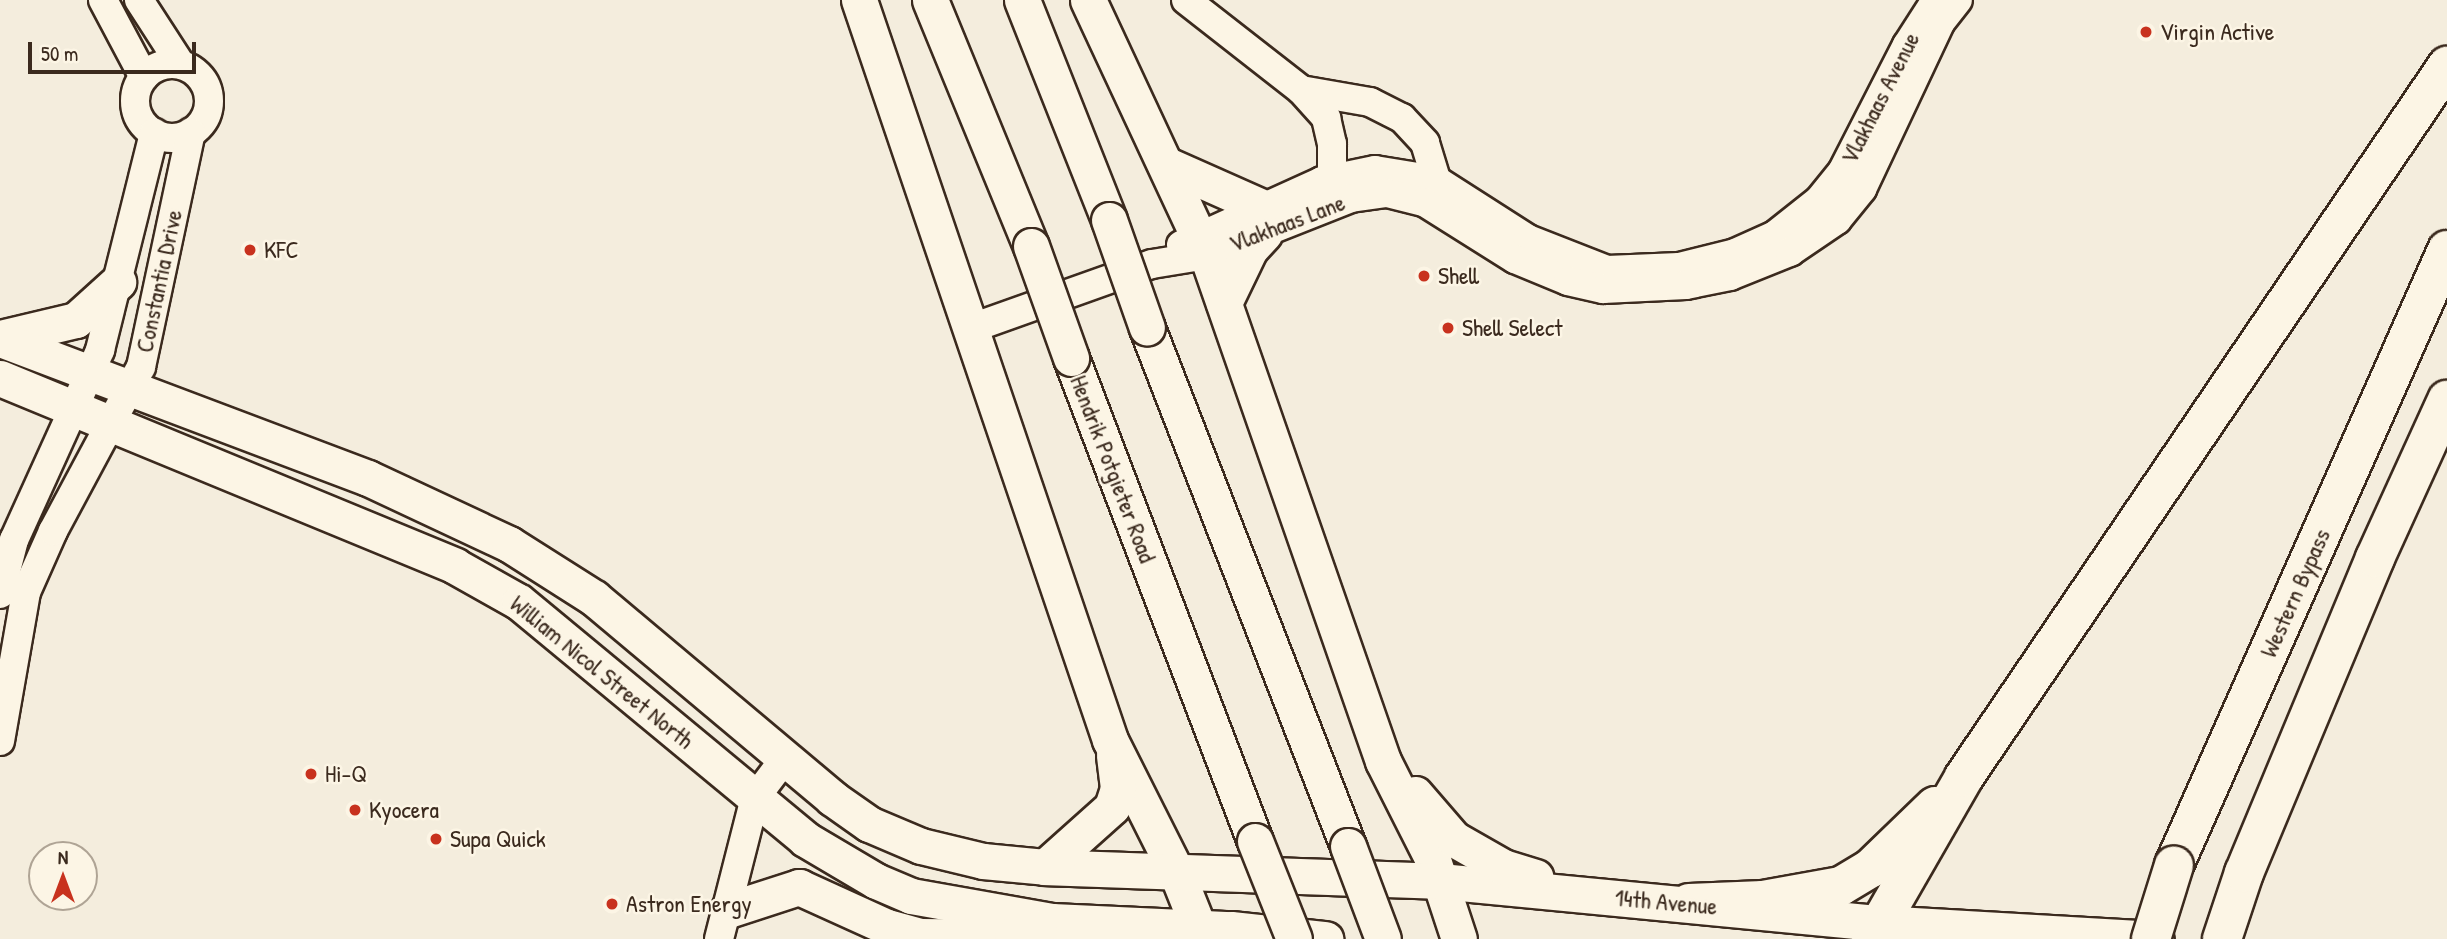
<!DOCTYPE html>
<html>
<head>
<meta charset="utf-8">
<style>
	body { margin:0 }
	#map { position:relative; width:2447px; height:939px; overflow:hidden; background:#f4eddd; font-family:"Patrick Hand",sans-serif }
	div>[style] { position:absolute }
	.roads { filter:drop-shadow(2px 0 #3b2a1e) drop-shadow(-2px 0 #3b2a1e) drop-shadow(0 2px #3b2a1e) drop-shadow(0 -2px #3b2a1e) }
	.minor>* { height:28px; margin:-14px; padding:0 14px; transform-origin:14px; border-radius:14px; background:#fcf5e5 }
	.minor>.ring { margin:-14px; padding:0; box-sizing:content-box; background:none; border:28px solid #fcf5e5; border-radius:50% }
	.major>* { height:35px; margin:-17.5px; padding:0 17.5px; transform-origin:17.5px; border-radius:17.5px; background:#fcf5e5 }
	.highway>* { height:38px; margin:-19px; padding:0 19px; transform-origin:19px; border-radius:19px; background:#fcf5e5 }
	.bridges { filter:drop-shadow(2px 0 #3b2a1e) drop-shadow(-2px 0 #3b2a1e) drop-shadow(0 2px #3b2a1e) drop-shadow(0 -2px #3b2a1e) }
	.major-bridge>* { height:35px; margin:-17.5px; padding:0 17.5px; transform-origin:17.5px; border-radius:17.5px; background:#fcf5e5 }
	.highway-bridge>* { height:38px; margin:-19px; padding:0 19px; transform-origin:19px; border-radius:19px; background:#fcf5e5 }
	.dots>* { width:19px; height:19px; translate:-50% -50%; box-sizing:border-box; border:4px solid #fcf5e5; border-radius:50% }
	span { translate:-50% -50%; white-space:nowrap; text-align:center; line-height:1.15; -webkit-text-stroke:5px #fcf5e5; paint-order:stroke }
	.poi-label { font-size:24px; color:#3b2a1e }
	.left { translate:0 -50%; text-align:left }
	.street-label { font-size:24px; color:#3b2a1e }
	.north { position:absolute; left:28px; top:841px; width:70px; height:70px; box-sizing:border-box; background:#fcf5e5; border:2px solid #afa495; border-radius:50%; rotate:0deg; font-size:19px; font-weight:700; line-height:28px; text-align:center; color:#3b2a1e }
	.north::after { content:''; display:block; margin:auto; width:24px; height:32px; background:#c8321e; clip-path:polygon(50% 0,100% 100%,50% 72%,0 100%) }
	.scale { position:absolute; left:28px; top:42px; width:168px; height:32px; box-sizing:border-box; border:4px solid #3b2a1e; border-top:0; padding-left:9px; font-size:21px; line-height:24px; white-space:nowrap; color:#3b2a1e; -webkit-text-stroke:5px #fcf5e5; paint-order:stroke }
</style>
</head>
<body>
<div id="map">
	<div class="roads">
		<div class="minor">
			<i style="left:103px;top:0;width:87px;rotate:62deg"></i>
			<i style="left:139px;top:0;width:77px;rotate:57.1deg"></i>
			<i style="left:1186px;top:0;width:146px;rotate:38deg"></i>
			<i style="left:1301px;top:90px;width:70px;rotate:9.9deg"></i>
			<i style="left:1370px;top:102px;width:36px;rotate:27deg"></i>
			<i style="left:1402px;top:118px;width:34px;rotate:47deg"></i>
			<i style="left:1425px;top:143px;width:39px;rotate:73deg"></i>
			<i class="ring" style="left:135px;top:64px;width:46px;height:46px"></i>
			<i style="left:1301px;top:90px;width:38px;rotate:48deg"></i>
			<i style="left:1326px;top:118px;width:27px;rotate:77deg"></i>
			<i style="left:1332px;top:144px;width:33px;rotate:90deg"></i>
			<i style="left:1181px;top:245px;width:155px;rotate:-24.4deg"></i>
			<i style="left:1322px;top:181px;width:54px;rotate:-11.7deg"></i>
			<i style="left:1375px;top:170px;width:62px;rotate:9.3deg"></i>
			<i style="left:1436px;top:180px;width:109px;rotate:32.7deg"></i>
			<i style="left:1528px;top:239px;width:85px;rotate:21.4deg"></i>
			<i style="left:1607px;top:270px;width:72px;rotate:-2.4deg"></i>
			<i style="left:1679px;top:267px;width:58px;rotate:-14deg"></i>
			<i style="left:1735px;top:253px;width:44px;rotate:-24.2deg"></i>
			<i style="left:1775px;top:235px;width:56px;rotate:-38.5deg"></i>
			<i style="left:1819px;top:200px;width:36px;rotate:-51deg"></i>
			<i style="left:1842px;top:172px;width:143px;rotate:-62.9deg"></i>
			<i style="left:1907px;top:45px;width:54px;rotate:-57.2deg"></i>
			<i style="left:972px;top:328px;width:191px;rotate:-19.6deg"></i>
			<i style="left:1152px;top:264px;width:56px;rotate:-9.3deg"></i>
			<i style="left:1207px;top:255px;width:155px;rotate:-21.6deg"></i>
			<i style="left:1351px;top:198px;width:36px;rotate:-8deg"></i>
			<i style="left:1387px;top:193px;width:38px;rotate:14deg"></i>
			<i style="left:1424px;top:202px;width:107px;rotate:32.1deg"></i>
			<i style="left:1515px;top:259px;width:57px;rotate:22.5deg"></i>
			<i style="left:1568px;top:281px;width:36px;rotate:13deg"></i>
			<i style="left:1603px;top:289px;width:83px;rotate:-2.8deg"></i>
			<i style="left:1686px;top:285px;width:45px;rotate:-11.6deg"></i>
			<i style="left:1730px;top:276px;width:65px;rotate:-21.8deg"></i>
			<i style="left:1790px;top:252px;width:57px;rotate:-34.2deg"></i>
			<i style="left:1837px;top:220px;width:40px;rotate:-51deg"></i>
			<i style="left:1862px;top:189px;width:183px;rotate:-64.8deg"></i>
			<i style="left:1940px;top:23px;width:29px;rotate:-52deg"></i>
			<i style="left:0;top:594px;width:56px;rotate:-75.5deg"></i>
			<i style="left:14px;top:540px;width:209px;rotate:-65.6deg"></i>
			<i style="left:100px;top:350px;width:224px;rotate:-76deg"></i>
			<i style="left:0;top:741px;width:151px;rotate:-80.1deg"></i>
			<i style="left:26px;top:592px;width:67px;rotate:-66.1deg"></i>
			<i style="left:53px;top:531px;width:186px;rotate:-61.8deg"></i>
			<i style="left:141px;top:367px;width:240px;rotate:-78deg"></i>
			<i style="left:719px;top:939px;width:146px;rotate:-75.7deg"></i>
			<i style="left:755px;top:798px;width:46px;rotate:-52.9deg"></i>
		</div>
		<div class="major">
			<i style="left:859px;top:0;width:781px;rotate:71.26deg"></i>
			<i style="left:1110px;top:740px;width:147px;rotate:63.3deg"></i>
			<i style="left:1176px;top:871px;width:73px;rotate:68.3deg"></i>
			<i style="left:930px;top:0;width:266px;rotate:67.7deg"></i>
			<i style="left:1022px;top:0;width:237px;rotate:68.4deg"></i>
			<i style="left:1088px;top:0;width:281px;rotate:65deg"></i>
			<i style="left:1207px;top:255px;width:536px;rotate:70.82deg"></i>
			<i style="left:1383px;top:761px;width:111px;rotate:63.2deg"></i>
			<i style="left:1433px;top:860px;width:83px;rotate:71.8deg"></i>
			<i style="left:1165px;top:164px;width:106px;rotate:23.9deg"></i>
			<i style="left:1224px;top:303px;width:60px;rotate:-64.3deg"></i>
			<i style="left:1250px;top:249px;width:21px;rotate:-47deg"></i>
			<i style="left:1147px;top:328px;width:556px;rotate:68.79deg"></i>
			<i style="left:0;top:338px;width:78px;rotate:-13.3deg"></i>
			<i style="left:76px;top:320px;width:57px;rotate:-42.1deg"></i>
			<i style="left:0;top:339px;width:393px;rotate:20.7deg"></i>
			<i style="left:368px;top:478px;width:156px;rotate:25.1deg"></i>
			<i style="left:509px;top:544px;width:101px;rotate:32.4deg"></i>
			<i style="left:594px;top:598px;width:311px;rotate:40deg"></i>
			<i style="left:832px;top:798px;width:45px;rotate:35.1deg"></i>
			<i style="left:869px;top:824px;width:56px;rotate:22.9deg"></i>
			<i style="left:921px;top:846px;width:64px;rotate:13.6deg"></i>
			<i style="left:983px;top:861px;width:62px;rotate:5.5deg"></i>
			<i style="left:1045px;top:867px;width:395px;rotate:2deg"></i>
			<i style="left:1440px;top:881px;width:441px;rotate:5.5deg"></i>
			<i style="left:1879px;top:923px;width:277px;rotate:3.3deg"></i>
			<i style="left:1071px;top:358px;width:517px;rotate:69.15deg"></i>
			<i style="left:0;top:378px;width:492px;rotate:22.4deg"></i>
			<i style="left:455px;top:566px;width:73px;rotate:29.4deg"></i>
			<i style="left:519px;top:602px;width:371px;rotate:39.6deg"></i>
			<i style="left:805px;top:839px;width:82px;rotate:30.6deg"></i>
			<i style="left:876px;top:881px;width:38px;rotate:23deg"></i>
			<i style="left:911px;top:896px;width:143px;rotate:10.1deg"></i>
			<i style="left:1052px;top:921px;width:179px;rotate:2.6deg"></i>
			<i style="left:1231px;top:929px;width:95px;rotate:6.1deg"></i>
			<i style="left:1415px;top:794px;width:60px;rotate:49.1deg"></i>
			<i style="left:1454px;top:839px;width:56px;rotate:29.7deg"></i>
			<i style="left:1503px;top:867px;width:34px;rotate:17deg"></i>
			<i style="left:1045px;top:867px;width:90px;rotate:-41.8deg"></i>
			<i style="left:1112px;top:807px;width:20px;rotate:-72deg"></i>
			<i style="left:1118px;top:788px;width:33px;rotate:-97deg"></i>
			<i style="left:728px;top:910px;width:75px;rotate:-17.9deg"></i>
			<i style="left:799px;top:887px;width:97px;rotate:24.4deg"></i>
			<i style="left:887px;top:927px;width:34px;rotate:15deg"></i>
			<i style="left:920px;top:936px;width:92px;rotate:0.6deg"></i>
			<i style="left:1012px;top:937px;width:28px;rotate:-18deg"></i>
		</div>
		<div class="highway">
			<i style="left:2174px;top:865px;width:673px;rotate:-66.06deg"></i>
			<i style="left:1689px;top:903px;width:74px;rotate:-2.3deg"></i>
			<i style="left:1763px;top:900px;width:79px;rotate:-10.2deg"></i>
			<i style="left:1841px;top:886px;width:35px;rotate:-31deg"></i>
			<i style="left:1871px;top:868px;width:89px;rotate:-44.1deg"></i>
			<i style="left:1871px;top:939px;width:187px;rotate:-60.1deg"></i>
			<i style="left:1964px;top:777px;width:860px;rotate:-55.81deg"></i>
			<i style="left:2222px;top:939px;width:70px;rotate:-71.6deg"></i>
			<i style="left:2244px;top:873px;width:341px;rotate:-67.4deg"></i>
			<i style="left:2375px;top:558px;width:174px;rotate:-65.5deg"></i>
		</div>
	</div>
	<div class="bridges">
		<div class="major-bridge">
			<i style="left:1109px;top:220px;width:114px;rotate:70.6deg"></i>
			<i style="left:1031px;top:246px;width:119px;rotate:70.3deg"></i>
			<i style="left:1255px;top:841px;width:105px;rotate:68.3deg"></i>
			<i style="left:1348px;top:846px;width:99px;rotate:69.4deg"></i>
		</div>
		<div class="highway-bridge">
			<i style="left:2151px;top:939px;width:77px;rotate:-72.7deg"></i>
		</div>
	</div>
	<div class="dots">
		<i style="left:2146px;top:32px;background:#c8321e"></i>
		<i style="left:250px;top:250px;background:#c8321e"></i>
		<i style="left:1424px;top:276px;background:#c8321e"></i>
		<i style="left:1448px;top:328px;background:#c8321e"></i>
		<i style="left:311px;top:774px;background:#c8321e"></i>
		<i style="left:355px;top:810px;background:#c8321e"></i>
		<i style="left:436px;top:839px;background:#c8321e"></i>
		<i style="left:612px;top:904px;background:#c8321e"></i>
	</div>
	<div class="poi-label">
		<span class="left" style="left:2160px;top:32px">Virgin Active</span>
		<span class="left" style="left:264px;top:250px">KFC</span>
		<span class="left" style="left:1438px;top:276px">Shell</span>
		<span class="left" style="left:1462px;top:328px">Shell Select</span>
		<span class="left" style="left:325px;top:774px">Hi-Q</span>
		<span class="left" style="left:369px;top:810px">Kyocera</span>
		<span class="left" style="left:450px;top:839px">Supa Quick</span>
		<span class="left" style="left:626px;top:904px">Astron Energy</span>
	</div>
	<div class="street-label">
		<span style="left:1880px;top:98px;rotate:-63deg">Vlakhaas Avenue</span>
		<span style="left:1287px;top:223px;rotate:-21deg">Vlakhaas Lane</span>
		<span style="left:159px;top:281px;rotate:-78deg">Constantia Drive</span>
		<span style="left:1113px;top:469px;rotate:69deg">Hendrik Potgieter Road</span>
		<span style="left:2295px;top:593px;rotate:-66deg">Western Bypass</span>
		<span style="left:602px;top:672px;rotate:39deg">William Nicol Street North</span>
		<span style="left:1666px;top:902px;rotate:5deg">14th Avenue</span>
	</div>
	<div class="north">N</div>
	<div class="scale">50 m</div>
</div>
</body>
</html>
